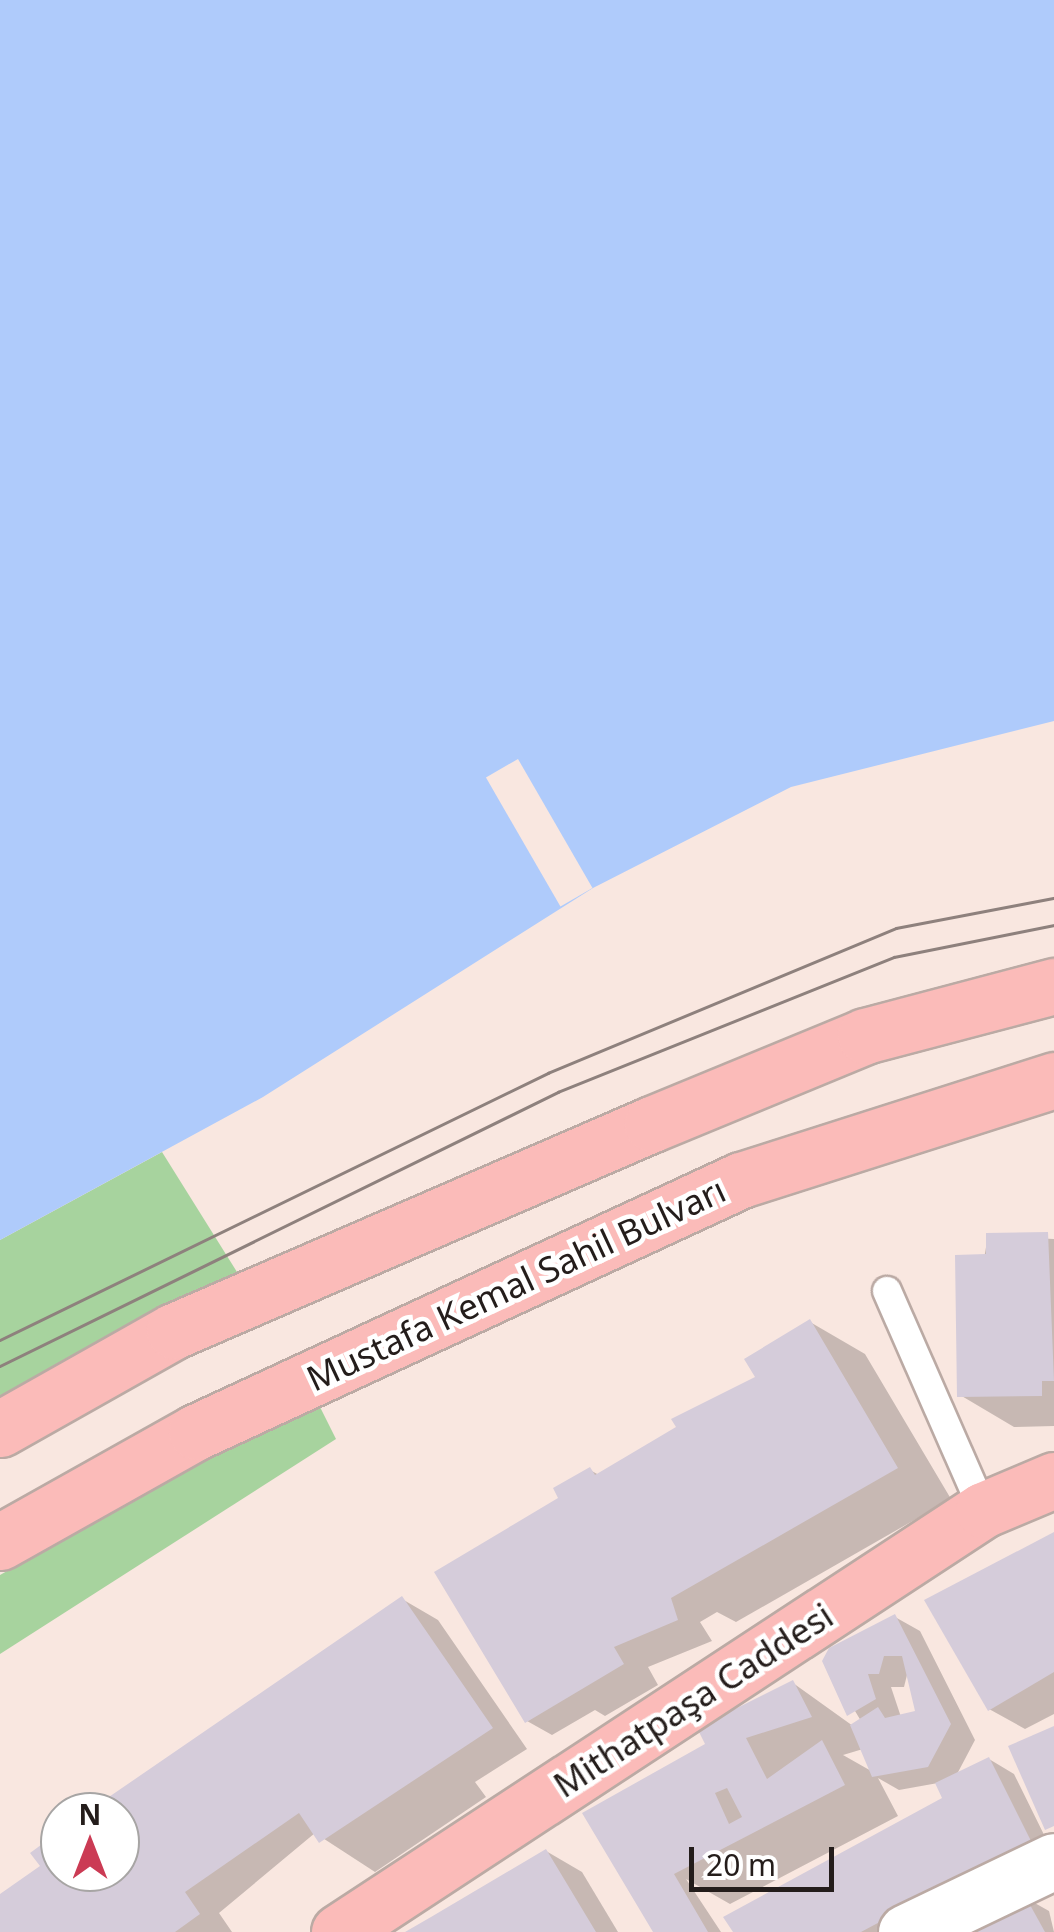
<!DOCTYPE html>
<html>
<head>
<meta charset="utf-8">
<style>
	body { margin:0 }
	#map { position:relative; width:1054px; height:1932px; overflow:hidden; background:#f9e7e0; font-family:"Noto Sans",sans-serif }
	div>[style] { position:absolute }
	.green>* { inset:0; background:#a7d39e }
	.water>* { inset:0; background:#afcbfb }
	.pier>* { inset:0; background:#f9e7e0; transform-origin:0 0 }
	.shadow>* { inset:0; background:#0003 }
	.building>* { inset:0; background:#d5ccda }
	.roads { filter:drop-shadow(2px 0 #bbaaa4) drop-shadow(-2px 0 #bbaaa4) drop-shadow(0 2px #bbaaa4) drop-shadow(0 -2px #bbaaa4) }
	.lane>* { height:28px; margin:-14px; padding:0 14px; transform-origin:14px; border-radius:14px; background:#fff }
	.street>* { height:55px; margin:-27.5px; padding:0 27.5px; transform-origin:27.5px; border-radius:27.5px; background:#fff }
	.primary>* { height:55px; margin:-27.5px; padding:0 27.5px; transform-origin:27.5px; border-radius:27.5px; background:#fbbbb9 }
	.tram>* { height:2.5px; margin:-1.25px; padding:0 1.25px; transform-origin:1.25px; border-radius:1.25px; background:#8e817d }
	span { translate:-50% -50%; white-space:nowrap; text-align:center; line-height:1.15; -webkit-text-stroke:9px #fff; paint-order:stroke }
	.street-label { font-size:35px; color:#241d1b }
	.north { position:absolute; left:40px; top:1792px; width:100px; height:100px; box-sizing:border-box; background:#fff; border:2px solid #a7a5a4; border-radius:50%; rotate:0deg; font-size:28px; font-weight:700; line-height:40px; text-align:center; color:#241d1b }
	.north::after { content:''; display:block; margin:auto; width:35px; height:45px; background:#cb3b54; clip-path:polygon(50% 0,100% 100%,50% 72%,0 100%) }
	.scale { position:absolute; left:689px; top:1847px; width:145px; height:45px; box-sizing:border-box; border:5px solid #241d1b; border-top:0; padding-left:12px; font-size:30px; line-height:35px; white-space:nowrap; color:#241d1b; -webkit-text-stroke:8px #fff; paint-order:stroke }
</style>
</head>
<body>
<div id="map">
	<div class="green">
		<i style="clip-path:polygon(162px 1152px,242px 1280px,0 1397px,0 1240px)"></i>
		<i style="clip-path:polygon(316px 1399px,336px 1439px,0 1654px,0 1575px)"></i>
	</div>
	<div class="water">
		<i style="clip-path:polygon(0 0,1054px 0,1054px 721px,791px 787px,593px 888px,263px 1097px,0 1240px)"></i>
	</div>
	<div class="pier">
		<i style="left:518px;top:759px;width:149px;height:37px;rotate:60deg"></i>
	</div>
	<div class="shadow">
		<i style="clip-path:polygon(988px 1236px,1054px 1239px,1054px 1426px,1014px 1427px,960px 1395px)"></i>
		<i style="clip-path:polygon(810px 1322px,865px 1354px,951px 1499px,736px 1622px,717px 1612px,700px 1622px,712px 1641px,648px 1667px,658px 1685px,605px 1716px,595px 1710px,552px 1735px,527px 1721px,590px 1470px,599px 1475px,758px 1378px)"></i>
		<i style="clip-path:polygon(1054px 1535px,1054px 1714px,1025px 1729px,989px 1709px,927px 1601px)"></i>
		<i style="clip-path:polygon(402px 1599px,438px 1620px,527px 1749px,475px 1782px,486px 1797px,375px 1872px,315px 1833px,219px 1913px,232px 1932px,0 1932px,0 1898px,44px 1867px,60px 1834px,60px 1872px,120px 1872px,120px 1812px,92px 1812px)"></i>
		<i style="clip-path:polygon(evenodd,895px 1617px,920px 1631px,975px 1740px,956px 1776px,989px 1759px,1014px 1774px,1054px 1855px,915px 1932px,736px 1932px,727px 1918px,946px 1799px,938px 1783px,899px 1790px,878px 1778px,898px 1816px,730px 1904px,686px 1879px,721px 1932px,656px 1932px,708px 1746px,793px 1683px,853px 1726px,861px 1721px,825px 1661px,895px 1617px,908px 1671px,918px 1713px,901px 1717px,891px 1687px,904px 1687px,908px 1671px,895px 1617px,863px 1749px,873px 1772px,843px 1755px,863px 1749px)"></i>
		<i style="clip-path:polygon(546px 1851px,582px 1872px,618px 1932px,410px 1932px)"></i>
		<i style="clip-path:polygon(1024px 1897px,1049px 1911px,1054px 1932px,969px 1932px)"></i>
	</div>
	<div class="building">
		<i style="clip-path:polygon(1048px 1232px,1054px 1381px,1042px 1381px,1042px 1396px,957px 1397px,955px 1255px,986px 1254px,986px 1233px)"></i>
		<i style="clip-path:polygon(810px 1319px,898px 1468px,671px 1598px,678px 1620px,614px 1647px,624px 1664px,525px 1723px,434px 1572px,558px 1498px,553px 1488px,590px 1467px,595px 1475px,676px 1427px,671px 1419px,755px 1377px,744px 1359px)"></i>
		<i style="clip-path:polygon(1054px 1532px,1054px 1672px,988px 1711px,924px 1600px)"></i>
		<i style="clip-path:polygon(402px 1596px,493px 1728px,319px 1843px,299px 1813px,185px 1892px,200px 1914px,175px 1932px,0 1932px,0 1894px,40px 1866px,30px 1853px,60px 1831px,60px 1872px,120px 1872px,120px 1812px,87px 1812px)"></i>
		<i style="clip-path:polygon(895px 1614px,951px 1724px,928px 1767px,872px 1777px,850px 1725px,878px 1707px,885px 1718px,915px 1711px,902px 1656px,884px 1656px,879px 1674px,868px 1674px,876px 1699px,847px 1716px,822px 1661px,829px 1648px)"></i>
		<i style="clip-path:polygon(evenodd,793px 1680px,812px 1717px,746px 1738px,767px 1779px,822px 1740px,845px 1785px,674px 1874px,708px 1932px,653px 1932px,582px 1813px,705px 1744px,697px 1728px,793px 1680px,727px 1788px,742px 1817px,729px 1824px,715px 1793px,727px 1788px)"></i>
		<i style="clip-path:polygon(1054px 1726px,1054px 1826px,1045px 1830px,1008px 1746px)"></i>
		<i style="clip-path:polygon(989px 1757px,1031px 1841px,861px 1932px,733px 1932px,723px 1917px,942px 1798px,935px 1783px)"></i>
		<i style="clip-path:polygon(546px 1849px,596px 1932px,405px 1932px,431px 1917px)"></i>
		<i style="clip-path:polygon(1024px 1894px,1045px 1932px,966px 1932px)"></i>
	</div>
	<div class="roads">
		<div class="lane">
			<i style="left:887px;top:1291px;width:239px;rotate:66.3deg"></i>
		</div>
		<div class="street">
			<i style="left:906px;top:1932px;width:164px;rotate:-25.6deg"></i>
		</div>
		<div class="primary">
			<i style="left:0;top:1429px;width:200px;rotate:-29.4deg"></i>
			<i style="left:174px;top:1331px;width:521px;rotate:-23.42deg"></i>
			<i style="left:652px;top:1124px;width:230px;rotate:-22.4deg"></i>
			<i style="left:865px;top:1036px;width:196px;rotate:-14.8deg"></i>
			<i style="left:0;top:1542px;width:225px;rotate:-29.3deg"></i>
			<i style="left:196px;top:1432px;width:600px;rotate:-24.82deg"></i>
			<i style="left:741px;top:1180px;width:329px;rotate:-17.7deg"></i>
			<i style="left:339px;top:1932px;width:770px;rotate:-33.24deg"></i>
			<i style="left:983px;top:1510px;width:77px;rotate:-22.9deg"></i>
		</div>
	</div>
	<div class="tram">
		<i style="left:0;top:1340px;width:610px;rotate:-25.98deg"></i>
		<i style="left:548px;top:1073px;width:377px;rotate:-22.6deg"></i>
		<i style="left:896px;top:928px;width:161px;rotate:-10.8deg"></i>
		<i style="left:0;top:1366px;width:622px;rotate:-26.15deg"></i>
		<i style="left:558px;top:1092px;width:362px;rotate:-21.9deg"></i>
		<i style="left:894px;top:957px;width:163px;rotate:-11.3deg"></i>
	</div>
	<div class="street-label">
		<span style="left:516px;top:1284px;rotate:-25deg">Mustafa Kemal Sahil Bulvarı</span>
		<span style="left:693px;top:1700px;rotate:-33deg">Mithatpaşa Caddesi</span>
	</div>
	<div class="north">N</div>
	<div class="scale">20 m</div>
</div>
</body>
</html>
